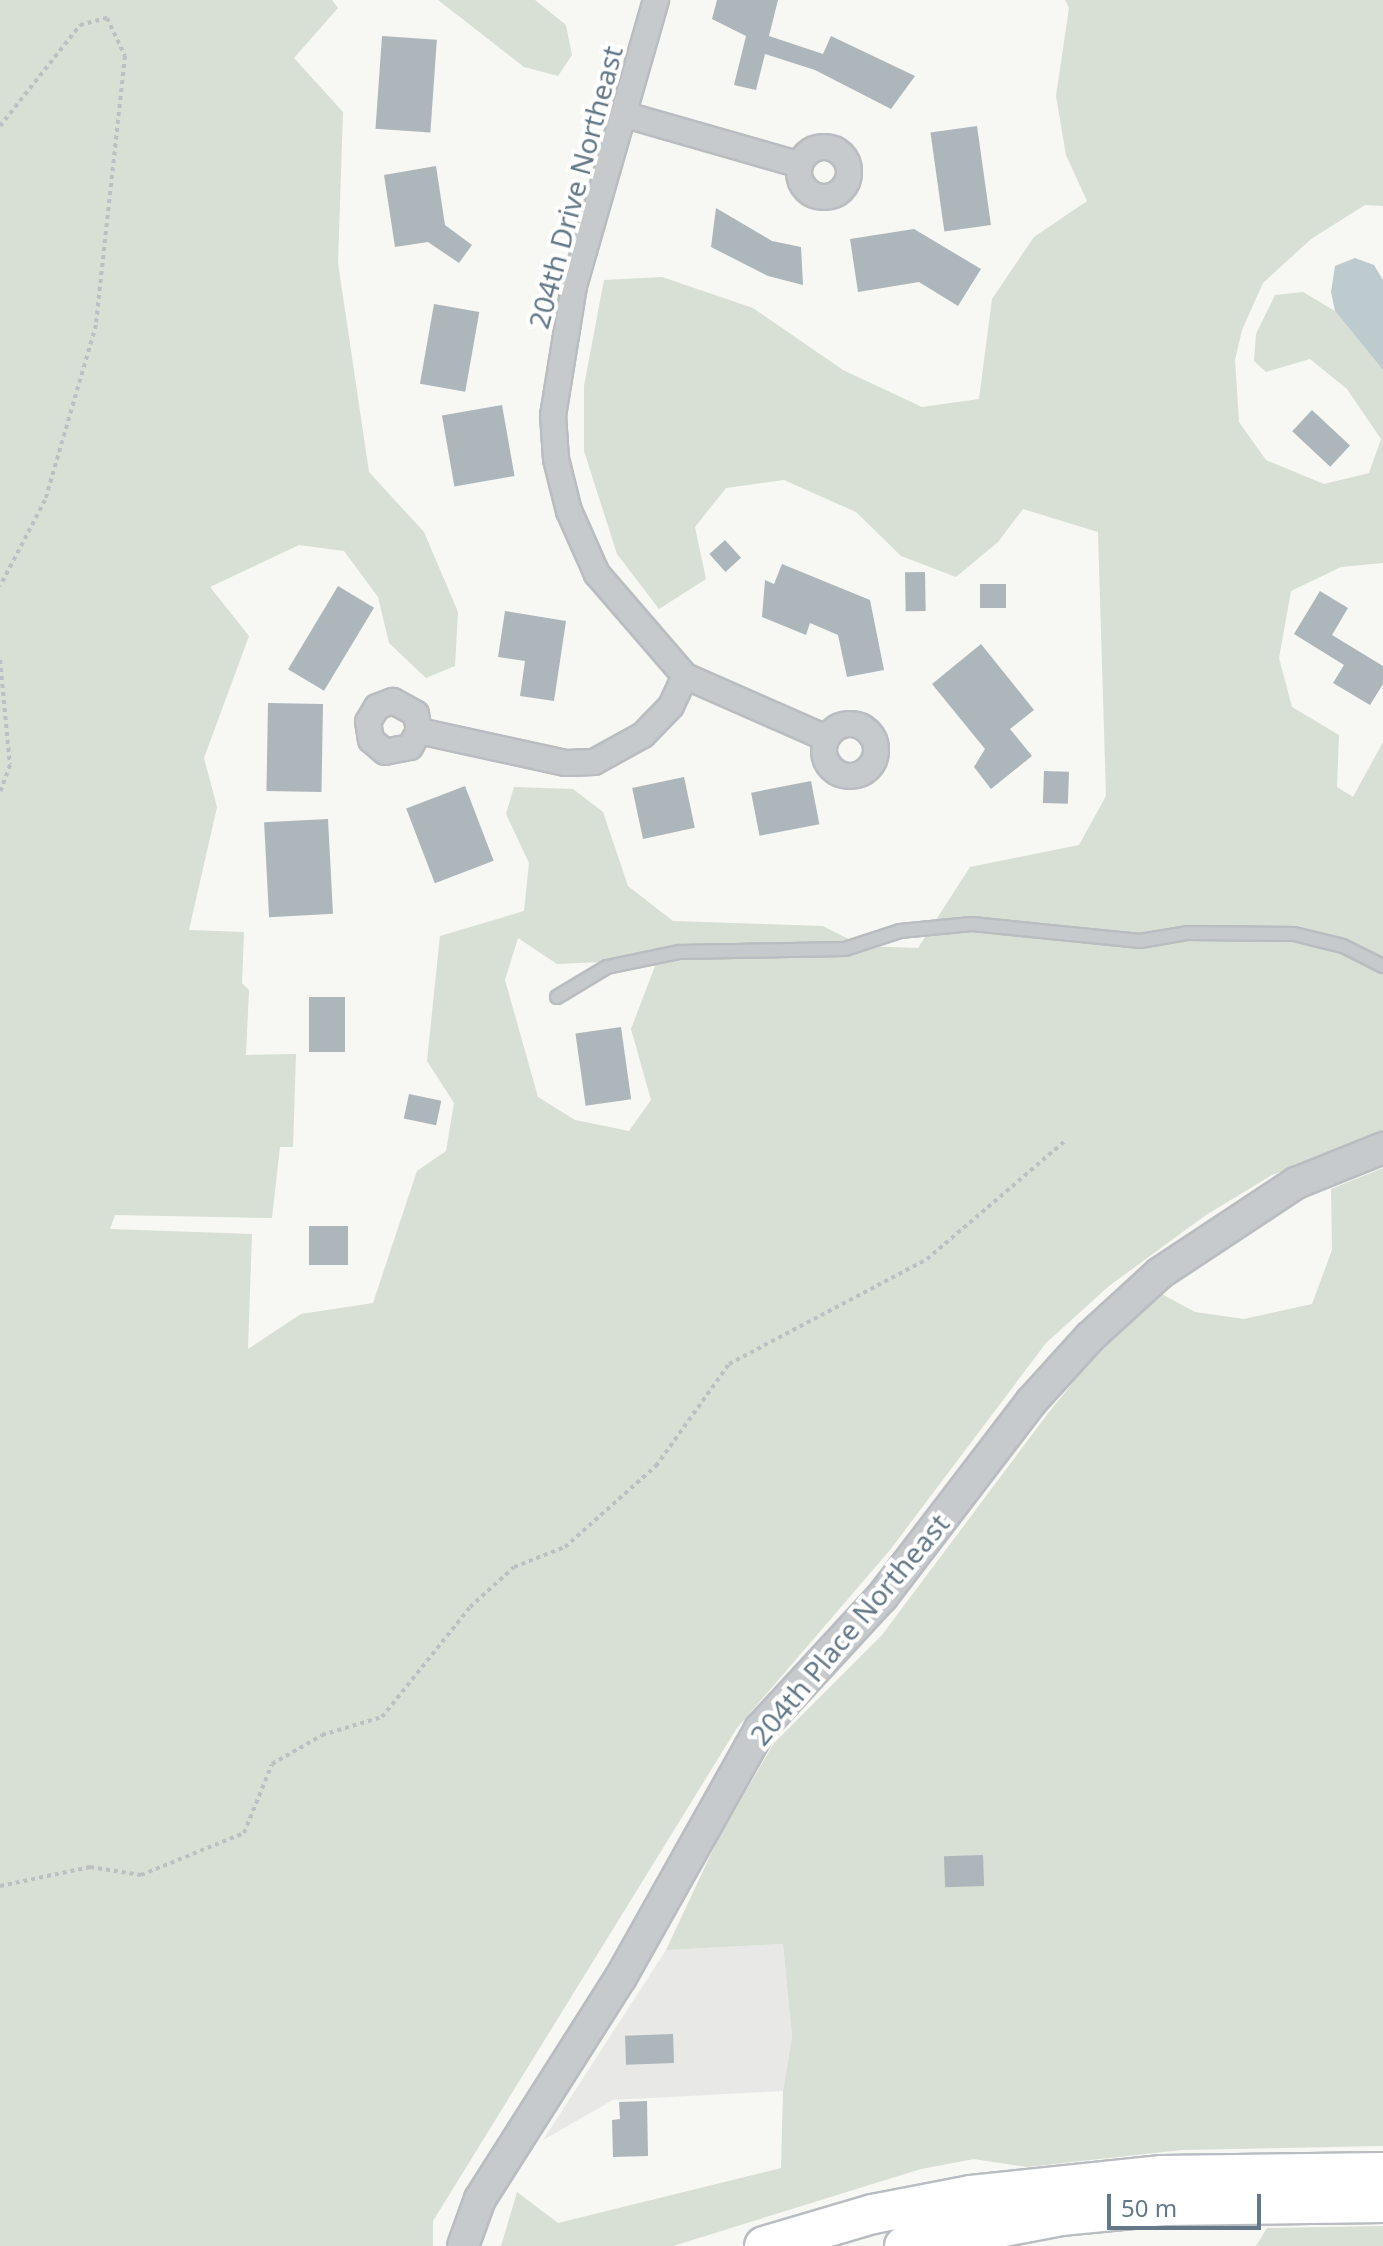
<!DOCTYPE html>
<html>
<head>
<meta charset="utf-8">
<style>
	body { margin:0 }
	#map { position:relative; width:1383px; height:2246px; overflow:hidden; background:#f7f7f3; font-family:"Noto Sans",sans-serif }
	div>[style] { position:absolute }
	.built>* { inset:0; background:#e8e9e7 }
	.green>* { inset:0; background:#d8dfd4 }
	.water>* { inset:0; background:#bdcace }
	.building>* { inset:0; background:#adb6bb; transform-origin:0 0 }
	.path>* { height:4px; margin-top:-2px; transform-origin:0; background:repeating-linear-gradient(90deg,#bdc0c2 0 4px,transparent 0 8px) }
	.roads { filter:drop-shadow(2px 0 #b9bdc1) drop-shadow(-2px 0 #b9bdc1) drop-shadow(0 2px #b9bdc1) drop-shadow(0 -2px #b9bdc1) }
	.service>* { height:12px; margin:-6px; padding:0 6px; transform-origin:6px; border-radius:6px; background:#c6cacd }
	.minor>* { height:24px; margin:-12px; padding:0 12px; transform-origin:12px; border-radius:12px; background:#c6cacd }
	.minor>.ring { margin:-12px; padding:0; box-sizing:content-box; background:none; border:24px solid #c6cacd; border-radius:50% }
	.tertiary>* { height:30px; margin:-15px; padding:0 15px; transform-origin:15px; border-radius:15px; background:#c6cacd }
	.primary>* { height:38px; margin:-19px; padding:0 19px; transform-origin:19px; border-radius:19px; background:#fff }
	span { translate:-50% -50%; white-space:nowrap; text-align:center; line-height:1.15; -webkit-text-stroke:8px #fff; paint-order:stroke }
	.street-label { font-size:28px; color:#647887 }
	.scale { position:absolute; left:1107px; top:2194px; width:154px; height:36px; box-sizing:border-box; border:4px solid #647887; border-top:0; padding-left:10px; font-size:24px; line-height:28px; white-space:nowrap; color:#647887; -webkit-text-stroke:6px #fff; paint-order:stroke }
</style>
</head>
<body>
<div id="map">
	<div class="built">
		<i style="clip-path:polygon(783px 1944px,792px 2037px,783px 2091px,613px 2100px,543px 2140px,666px 1950px)"></i>
	</div>
	<div class="green">
		<i style="clip-path:polygon(evenodd,0 0,332px 0,338px 8px,294px 58px,343px 112px,338px 263px,369px 472px,424px 532px,458px 612px,455px 666px,426px 678px,389px 643px,378px 597px,344px 551px,299px 545px,210px 587px,249px 636px,204px 758px,217px 807px,189px 930px,244px 932px,242px 983px,249px 990px,246px 1055px,296px 1054px,293px 1147px,280px 1147px,272px 1218px,115px 1215px,110px 1229px,252px 1234px,248px 1349px,301px 1314px,373px 1303px,417px 1171px,446px 1151px,454px 1103px,427px 1061px,440px 936px,524px 911px,529px 863px,506px 814px,514px 787px,573px 789px,603px 812px,628px 886px,673px 921px,823px 926px,862px 946px,918px 948px,970px 867px,1079px 845px,1106px 796px,1098px 532px,1023px 509px,998px 542px,956px 577px,901px 556px,856px 512px,784px 480px,726px 488px,695px 527px,706px 579px,659px 609px,617px 554px,584px 451px,584px 386px,604px 280px,662px 277px,753px 308px,843px 370px,922px 407px,979px 399px,992px 299px,1034px 237px,1087px 201px,1066px 155px,1056px 96px,1069px 8px,1065px 0,1383px 0,1383px 206px,1365px 205px,1311px 239px,1263px 283px,1242px 330px,1235px 360px,1239px 422px,1266px 460px,1324px 484px,1369px 473px,1381px 439px,1347px 389px,1310px 359px,1266px 372px,1254px 361px,1256px 334px,1275px 295px,1303px 292px,1335px 311px,1383px 370px,1383px 563px,1341px 567px,1291px 591px,1279px 658px,1292px 707px,1339px 735px,1337px 787px,1353px 797px,1383px 742px,1383px 1135px,1272px 1175px,1206px 1215px,1109px 1286px,1046px 1343px,890px 1550px,737px 1728px,433px 2221px,433px 2246px,0 2246px,0 0,518px 938px,557px 964px,624px 961px,655px 966px,631px 1029px,651px 1100px,629px 1131px,575px 1120px,538px 1097px,505px 980px,518px 938px)"></i>
		<i style="clip-path:polygon(438px 0,535px 0,566px 25px,572px 55px,558px 76px,524px 67px)"></i>
		<i style="clip-path:polygon(1383px 1168px,1383px 2146px,1182px 2150px,1027px 2167px,974px 2159px,921px 2169px,673px 2246px,501px 2246px,517px 2192px,558px 2223px,781px 2168px,783px 2091px,792px 2037px,783px 1944px,666px 1950px,718px 1839px,774px 1743px,882px 1635px,1049px 1412px,1100px 1349px,1158px 1292px,1195px 1312px,1244px 1319px,1312px 1304px,1332px 1250px,1331px 1189px)"></i>
		<i style="clip-path:polygon(1383px 2226px,1383px 2246px,1256px 2246px,1267px 2228px)"></i>
	</div>
	<div class="water">
		<i style="clip-path:polygon(1355px 258px,1374px 265px,1383px 280px,1383px 370px,1335px 311px,1331px 292px,1335px 266px)"></i>
	</div>
	<div class="building">
		<i style="clip-path:polygon(717px 0,778px 0,769px 36px,823px 54px,831px 36px,915px 76px,891px 109px,815px 70px,765px 54px,756px 90px,734px 85px,746px 36px,712px 19px)"></i>
		<i style="left:382px;top:36px;width:55px;height:93px;rotate:4deg"></i>
		<i style="left:977px;top:126px;width:100px;height:47px;rotate:82deg"></i>
		<i style="clip-path:polygon(436px 166px,445px 225px,472px 245px,459px 263px,428px 242px,395px 247px,384px 175px)"></i>
		<i style="clip-path:polygon(716px 208px,772px 241px,801px 247px,803px 285px,768px 276px,711px 247px)"></i>
		<i style="clip-path:polygon(914px 229px,981px 269px,958px 306px,919px 282px,858px 292px,850px 239px)"></i>
		<i style="left:434px;top:304px;width:46px;height:81px;rotate:10deg"></i>
		<i style="left:502px;top:405px;width:72px;height:61px;rotate:80deg"></i>
		<i style="left:1312px;top:410px;width:52px;height:29px;rotate:43deg"></i>
		<i style="left:725px;top:540px;width:24px;height:21px;rotate:48deg"></i>
		<i style="clip-path:polygon(782px 564px,870px 600px,884px 670px,847px 677px,838px 635px,810px 623px,806px 635px,762px 617px,765px 580px,774px 584px)"></i>
		<i style="left:925px;top:572px;width:39px;height:20px;rotate:89deg"></i>
		<i style="left:1006px;top:584px;width:24px;height:26px;rotate:90deg"></i>
		<i style="left:338px;top:586px;width:42px;height:97px;rotate:31deg"></i>
		<i style="clip-path:polygon(1320px 591px,1348px 608px,1332px 635px,1383px 666px,1383px 684px,1370px 705px,1333px 683px,1344px 665px,1294px 634px)"></i>
		<i style="clip-path:polygon(505px 611px,566px 621px,554px 701px,520px 696px,525px 661px,498px 657px)"></i>
		<i style="clip-path:polygon(981px 644px,1034px 710px,1010px 729px,1032px 756px,991px 789px,974px 767px,985px 749px,932px 684px)"></i>
		<i style="left:268px;top:703px;width:55px;height:88px;rotate:1deg"></i>
		<i style="left:1044px;top:771px;width:25px;height:32px;rotate:2deg"></i>
		<i style="left:684px;top:777px;width:52px;height:53px;rotate:78deg"></i>
		<i style="left:811px;top:781px;width:44px;height:61px;rotate:79deg"></i>
		<i style="left:465px;top:786px;width:80px;height:63px;rotate:69deg"></i>
		<i style="left:328px;top:819px;width:95px;height:64px;rotate:87deg"></i>
		<i style="left:309px;top:997px;width:36px;height:55px"></i>
		<i style="left:621px;top:1027px;width:73px;height:46px;rotate:82deg"></i>
		<i style="left:409px;top:1094px;width:33px;height:25px;rotate:12deg"></i>
		<i style="left:309px;top:1226px;width:39px;height:39px"></i>
		<i style="left:983px;top:1855px;width:31px;height:39px;rotate:88deg"></i>
		<i style="left:673px;top:2034px;width:29px;height:48px;rotate:88deg"></i>
		<i style="clip-path:polygon(647px 2101px,648px 2156px,613px 2157px,612px 2120px,620px 2119px,619px 2102px)"></i>
	</div>
	<div class="path">
		<i style="left:0;top:126px;width:129px;rotate:-51.6deg"></i>
		<i style="left:80px;top:25px;width:28px;rotate:-15deg"></i>
		<i style="left:107px;top:18px;width:42px;rotate:64.7deg"></i>
		<i style="left:125px;top:56px;width:271px;rotate:96.2deg"></i>
		<i style="left:96px;top:325px;width:182px;rotate:106.2deg"></i>
		<i style="left:45px;top:500px;width:97px;rotate:117.6deg"></i>
		<i style="left:0;top:660px;width:105px;rotate:84.6deg"></i>
		<i style="left:10px;top:765px;width:29px;rotate:110deg"></i>
		<i style="left:0;top:1886px;width:92px;rotate:-11.9deg"></i>
		<i style="left:90px;top:1867px;width:52px;rotate:8.9deg"></i>
		<i style="left:141px;top:1875px;width:111px;rotate:-22.2deg"></i>
		<i style="left:244px;top:1833px;width:74px;rotate:-67.9deg"></i>
		<i style="left:272px;top:1764px;width:58px;rotate:-30.1deg"></i>
		<i style="left:322px;top:1735px;width:63px;rotate:-16.7deg"></i>
		<i style="left:382px;top:1717px;width:141px;rotate:-51.3deg"></i>
		<i style="left:470px;top:1607px;width:59px;rotate:-42.3deg"></i>
		<i style="left:514px;top:1567px;width:55px;rotate:-21.4deg"></i>
		<i style="left:565px;top:1547px;width:122px;rotate:-41.7deg"></i>
		<i style="left:656px;top:1466px;width:125px;rotate:-54.4deg"></i>
		<i style="left:729px;top:1364px;width:224px;rotate:-27.9deg"></i>
		<i style="left:927px;top:1259px;width:180px;rotate:-40.5deg"></i>
	</div>
	<div class="roads">
		<div class="service">
			<i style="left:557px;top:997px;width:58px;rotate:-31deg"></i>
			<i style="left:607px;top:967px;width:74px;rotate:-11.8deg"></i>
			<i style="left:679px;top:952px;width:166px;rotate:-1deg"></i>
			<i style="left:845px;top:949px;width:58px;rotate:-18.1deg"></i>
			<i style="left:900px;top:931px;width:72px;rotate:-5.6deg"></i>
			<i style="left:972px;top:924px;width:169px;rotate:5.8deg"></i>
			<i style="left:1140px;top:941px;width:49px;rotate:-9.5deg"></i>
			<i style="left:1188px;top:933px;width:106px;rotate:0.5deg"></i>
			<i style="left:1294px;top:934px;width:50px;rotate:13.8deg"></i>
			<i style="left:1343px;top:946px;width:45px;rotate:26.6deg"></i>
		</div>
		<div class="minor">
			<i style="left:656px;top:0;width:298px;rotate:106deg"></i>
			<i style="left:574px;top:286px;width:131px;rotate:99.2deg"></i>
			<i style="left:553px;top:415px;width:44px;rotate:86.1deg"></i>
			<i style="left:556px;top:459px;width:54px;rotate:76deg"></i>
			<i style="left:569px;top:511px;width:69px;rotate:66deg"></i>
			<i style="left:597px;top:574px;width:135px;rotate:49.2deg"></i>
			<i style="left:685px;top:676px;width:154px;rotate:23.7deg"></i>
			<i style="left:626px;top:115px;width:181px;rotate:16deg"></i>
			<i class="ring" style="left:799px;top:147px;width:26px;height:26px"></i>
			<i class="ring" style="left:824px;top:724px;width:28px;height:28px"></i>
			<i style="left:419px;top:731px;width:18px;rotate:119deg"></i>
			<i style="left:410px;top:747px;width:25px;rotate:169deg"></i>
			<i style="left:385px;top:752px;width:18px;rotate:-139deg"></i>
			<i style="left:371px;top:740px;width:18px;rotate:-99deg"></i>
			<i style="left:368px;top:722px;width:17px;rotate:-59deg"></i>
			<i style="left:377px;top:707px;width:17px;rotate:-21deg"></i>
			<i style="left:393px;top:701px;width:26px;rotate:29deg"></i>
			<i style="left:416px;top:714px;width:17px;rotate:80deg"></i>
			<i style="left:419px;top:731px;width:150px;rotate:12.3deg"></i>
			<i style="left:566px;top:763px;width:28px;rotate:-2deg"></i>
			<i style="left:594px;top:762px;width:56px;rotate:-28.9deg"></i>
			<i style="left:643px;top:735px;width:40px;rotate:-46deg"></i>
			<i style="left:671px;top:706px;width:33px;rotate:-65deg"></i>
		</div>
		<div class="tertiary">
			<i style="left:463px;top:2246px;width:50px;rotate:-70.1deg"></i>
			<i style="left:480px;top:2199px;width:263px;rotate:-57.6deg"></i>
			<i style="left:621px;top:1977px;width:284px;rotate:-60.7deg"></i>
			<i style="left:760px;top:1729px;width:180px;rotate:-47.3deg"></i>
			<i style="left:882px;top:1597px;width:245px;rotate:-52.6deg"></i>
			<i style="left:1031px;top:1402px;width:88px;rotate:-47.8deg"></i>
			<i style="left:1090px;top:1337px;width:95px;rotate:-42.4deg"></i>
			<i style="left:1160px;top:1273px;width:163px;rotate:-33.5deg"></i>
			<i style="left:1296px;top:1183px;width:94px;rotate:-21.9deg"></i>
		</div>
		<div class="primary">
			<i style="left:764px;top:2246px;width:114px;rotate:-16.4deg"></i>
			<i style="left:873px;top:2214px;width:100px;rotate:-11deg"></i>
			<i style="left:971px;top:2195px;width:192px;rotate:-6deg"></i>
			<i style="left:1162px;top:2175px;width:221px;rotate:-0.8deg"></i>
			<i style="left:904px;top:2246px;width:160px;rotate:-10.8deg"></i>
			<i style="left:1061px;top:2216px;width:103px;rotate:-5.5deg"></i>
			<i style="left:1164px;top:2206px;width:219px;rotate:-0.8deg"></i>
		</div>
	</div>
	<div class="street-label">
		<span style="left:575px;top:187px;rotate:-75deg">204th Drive Northeast</span>
		<span style="left:849px;top:1629px;rotate:-50deg">204th Place Northeast</span>
	</div>
	<div class="scale">50 m</div>
</div>
</body>
</html>
